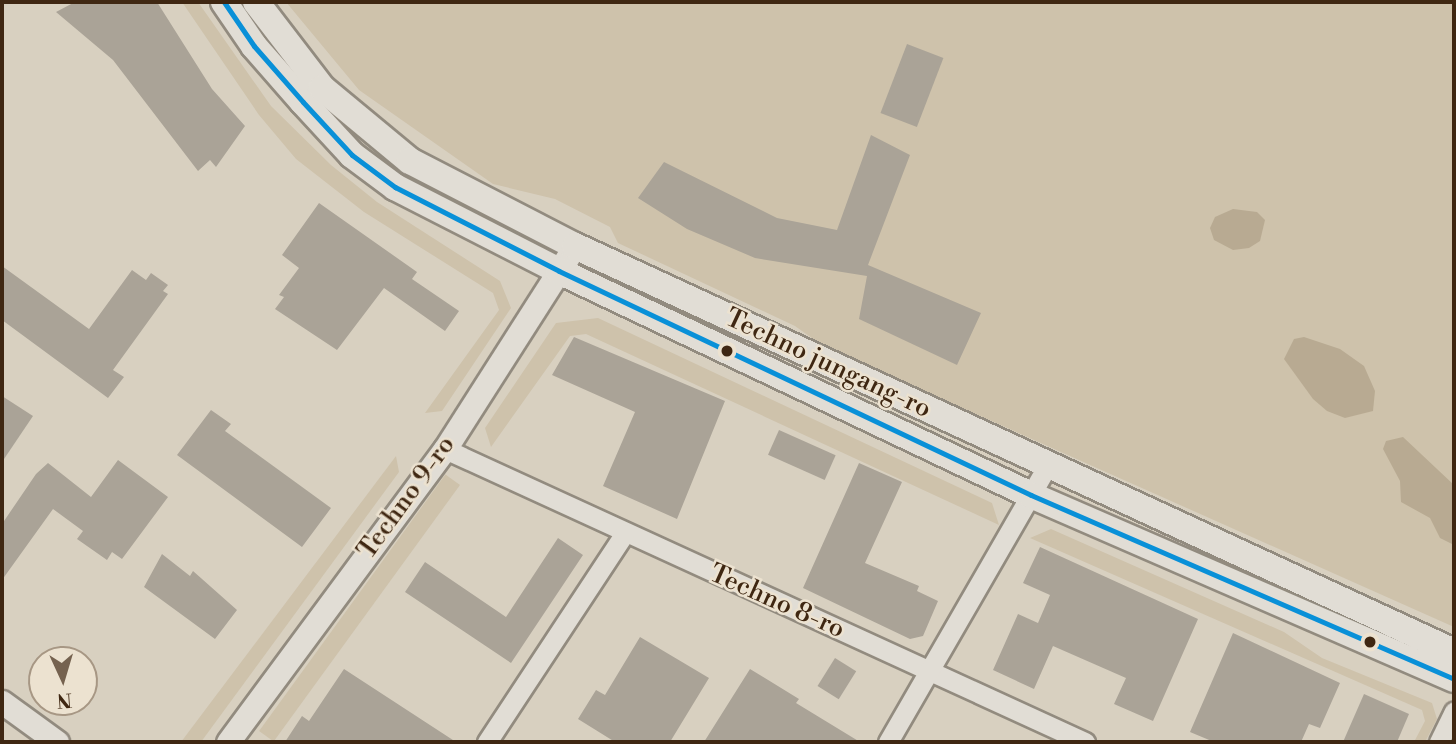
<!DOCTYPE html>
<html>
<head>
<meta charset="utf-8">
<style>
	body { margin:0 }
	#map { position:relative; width:1456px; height:744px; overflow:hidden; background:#d8d0c0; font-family:"Libre Bodoni",serif }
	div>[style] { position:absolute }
	.green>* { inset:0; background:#cec2ab; transform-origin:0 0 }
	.water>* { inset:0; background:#b8aa92 }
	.building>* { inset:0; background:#aaa397; transform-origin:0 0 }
	.roads { filter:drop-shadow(2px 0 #928b7f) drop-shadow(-2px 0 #928b7f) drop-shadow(0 2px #928b7f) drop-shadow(0 -2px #928b7f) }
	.minor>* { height:19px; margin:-9.5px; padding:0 9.5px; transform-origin:9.5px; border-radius:9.5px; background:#e1ddd5 }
	.tertiary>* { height:23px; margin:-11.5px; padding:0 11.5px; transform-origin:11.5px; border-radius:11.5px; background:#e1ddd5 }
	.secondary>* { height:26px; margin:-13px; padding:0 13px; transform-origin:13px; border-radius:13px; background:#e1ddd5 }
	.bus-1>* { height:5px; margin:-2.5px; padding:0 2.5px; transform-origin:2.5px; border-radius:2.5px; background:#0990d8 }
	.dots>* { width:19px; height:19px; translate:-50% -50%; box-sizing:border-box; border:4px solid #ece2d0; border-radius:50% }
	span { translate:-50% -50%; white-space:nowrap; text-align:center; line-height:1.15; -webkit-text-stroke:5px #ece2d0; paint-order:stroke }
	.street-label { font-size:26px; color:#3f2712 }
	.frame { position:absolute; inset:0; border:4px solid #3f2712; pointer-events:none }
	.north { position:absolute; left:28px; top:646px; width:70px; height:70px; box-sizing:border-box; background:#ece2d0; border:2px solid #a79784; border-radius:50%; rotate:176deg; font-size:19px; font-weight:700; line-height:28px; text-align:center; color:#3f2712 }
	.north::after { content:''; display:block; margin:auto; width:24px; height:32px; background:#75624f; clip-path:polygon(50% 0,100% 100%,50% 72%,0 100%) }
</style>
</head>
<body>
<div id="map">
	<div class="green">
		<i style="clip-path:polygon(182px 2px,198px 2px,271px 106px,331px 165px,377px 202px,500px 281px,511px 308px,442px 411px,425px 413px,499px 310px,493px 293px,364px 212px,296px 159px,259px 115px)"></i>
		<i style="clip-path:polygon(286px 2px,1454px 2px,1454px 627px,823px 346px,795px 326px,618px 243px,610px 227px,555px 199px,493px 184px,359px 90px)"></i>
		<i style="clip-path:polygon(598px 318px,992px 503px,999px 525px,586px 334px,570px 336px,491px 447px,485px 428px,556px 323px)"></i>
		<i style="clip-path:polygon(396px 456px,399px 472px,201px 742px,181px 742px)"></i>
		<i style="left:460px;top:485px;width:317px;height:18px;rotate:126deg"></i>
		<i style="clip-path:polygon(1051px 529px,1284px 632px,1322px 658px,1432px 703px,1437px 719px,1425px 742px,1414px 742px,1425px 721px,1422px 710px,1030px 538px)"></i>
	</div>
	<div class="water">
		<i style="clip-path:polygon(1233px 209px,1257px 212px,1265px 220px,1260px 241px,1249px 248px,1233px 250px,1214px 240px,1210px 228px,1215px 217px)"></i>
		<i style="clip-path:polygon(1304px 337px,1340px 349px,1364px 366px,1375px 391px,1373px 411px,1345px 418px,1327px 411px,1313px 399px,1284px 359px,1294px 339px)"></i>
		<i style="clip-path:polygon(1403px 437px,1454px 485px,1454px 545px,1440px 538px,1430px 518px,1401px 502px,1400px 481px,1383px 449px,1386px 441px)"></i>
	</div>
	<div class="building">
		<i style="clip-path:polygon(75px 2px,157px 2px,212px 89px,245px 126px,216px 167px,210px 160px,198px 171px,113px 60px,56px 12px)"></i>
		<i style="left:907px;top:44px;width:39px;height:74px;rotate:21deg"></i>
		<i style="clip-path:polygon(871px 135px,910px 155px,868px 265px,981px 313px,957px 365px,859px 319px,867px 276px,755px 258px,687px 229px,638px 198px,664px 162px,777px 218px,837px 230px)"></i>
		<i style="clip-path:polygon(319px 203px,417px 272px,412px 279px,459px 311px,445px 331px,384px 288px,337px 350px,275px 309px,284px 297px,279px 295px,299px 268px,282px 255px)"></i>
		<i style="clip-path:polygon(2px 266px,89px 329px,132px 270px,146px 280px,151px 273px,168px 285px,163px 291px,168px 294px,113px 370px,124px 377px,108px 398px,2px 320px)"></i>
		<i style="clip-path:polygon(574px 337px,725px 401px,677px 519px,603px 486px,635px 412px,552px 375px)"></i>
		<i style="clip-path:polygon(2px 396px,33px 416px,2px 462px)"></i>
		<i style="clip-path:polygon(211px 410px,231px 424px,225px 431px,331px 508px,302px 547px,177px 455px)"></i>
		<i style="left:779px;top:430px;width:62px;height:27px;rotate:24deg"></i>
		<i style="clip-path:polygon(118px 460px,168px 497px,122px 559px,112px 552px,107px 560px,77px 539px,83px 531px,53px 509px,2px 580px,2px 524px,36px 474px,48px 463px,91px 497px)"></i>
		<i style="clip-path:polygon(859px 463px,902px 482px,865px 563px,919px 586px,917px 591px,938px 601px,923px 636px,910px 639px,803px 588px)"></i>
		<i style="clip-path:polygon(558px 538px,583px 555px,511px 663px,405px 592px,425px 562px,506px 617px)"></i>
		<i style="clip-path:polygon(1040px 547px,1198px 619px,1153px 721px,1114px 704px,1126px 678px,1053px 646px,1034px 689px,993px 670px,1018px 614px,1038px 623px,1050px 595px,1023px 583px)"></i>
		<i style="clip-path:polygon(162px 554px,190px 576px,193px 571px,237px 610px,215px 639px,144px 587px)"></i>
		<i style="clip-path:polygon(1233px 633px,1340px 683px,1320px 728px,1309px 724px,1301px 742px,1214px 742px,1190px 732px)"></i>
		<i style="clip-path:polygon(640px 637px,709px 678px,670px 742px,615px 742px,578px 719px,596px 690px,605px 695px)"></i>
		<i style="left:835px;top:658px;width:25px;height:33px;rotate:32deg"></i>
		<i style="clip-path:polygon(344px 669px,456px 742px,285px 742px,302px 716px,309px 721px)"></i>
		<i style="clip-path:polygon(750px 669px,799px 699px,796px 703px,860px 742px,704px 742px)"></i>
		<i style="clip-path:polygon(1364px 694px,1409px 714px,1397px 742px,1343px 742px)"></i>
	</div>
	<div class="roads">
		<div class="minor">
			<i style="left:445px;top:449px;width:704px;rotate:24.6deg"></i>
			<i style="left:487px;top:742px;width:249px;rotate:-56.6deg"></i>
			<i style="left:888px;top:742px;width:318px;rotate:-60deg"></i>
			<i style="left:1439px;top:742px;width:34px;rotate:-64deg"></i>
		</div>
		<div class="tertiary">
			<i style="left:2px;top:702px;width:68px;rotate:36deg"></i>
			<i style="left:228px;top:742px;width:365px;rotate:-53.5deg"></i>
			<i style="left:445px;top:449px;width:241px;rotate:-57.4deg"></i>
		</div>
		<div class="secondary">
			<i style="left:224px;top:2px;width:53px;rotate:55.7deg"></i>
			<i style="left:254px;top:46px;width:74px;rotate:48.8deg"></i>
			<i style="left:303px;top:102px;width:72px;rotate:47.2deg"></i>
			<i style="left:352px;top:155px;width:54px;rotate:36.7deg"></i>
			<i style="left:395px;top:187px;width:184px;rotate:27.1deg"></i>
			<i style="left:559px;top:271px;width:522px;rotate:25.39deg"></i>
			<i style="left:1031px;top:495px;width:461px;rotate:23.5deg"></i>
			<i style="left:256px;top:2px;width:108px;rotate:52.5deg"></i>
			<i style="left:322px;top:88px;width:114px;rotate:39.7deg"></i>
			<i style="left:410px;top:161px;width:186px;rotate:27.3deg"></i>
			<i style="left:575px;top:246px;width:968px;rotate:24.79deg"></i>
		</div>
	</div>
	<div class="bus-1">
		<i style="left:224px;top:2px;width:53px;rotate:55.7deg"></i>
		<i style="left:254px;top:46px;width:74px;rotate:48.8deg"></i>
		<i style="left:303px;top:102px;width:72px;rotate:47.2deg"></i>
		<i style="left:352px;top:155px;width:54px;rotate:36.7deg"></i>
		<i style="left:395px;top:187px;width:184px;rotate:27.1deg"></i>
		<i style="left:559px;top:271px;width:522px;rotate:25.39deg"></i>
		<i style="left:1031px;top:495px;width:461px;rotate:23.5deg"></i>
	</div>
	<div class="dots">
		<i style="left:727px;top:351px;background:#3f2712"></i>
		<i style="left:1370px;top:642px;background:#3f2712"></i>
	</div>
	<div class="street-label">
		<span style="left:828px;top:364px;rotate:25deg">Techno jungang-ro</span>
		<span style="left:407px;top:498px;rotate:-54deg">Techno 9-ro</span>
		<span style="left:777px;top:602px;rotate:24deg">Techno 8-ro</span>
	</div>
	<div class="frame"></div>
	<div class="north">N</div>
</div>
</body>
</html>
